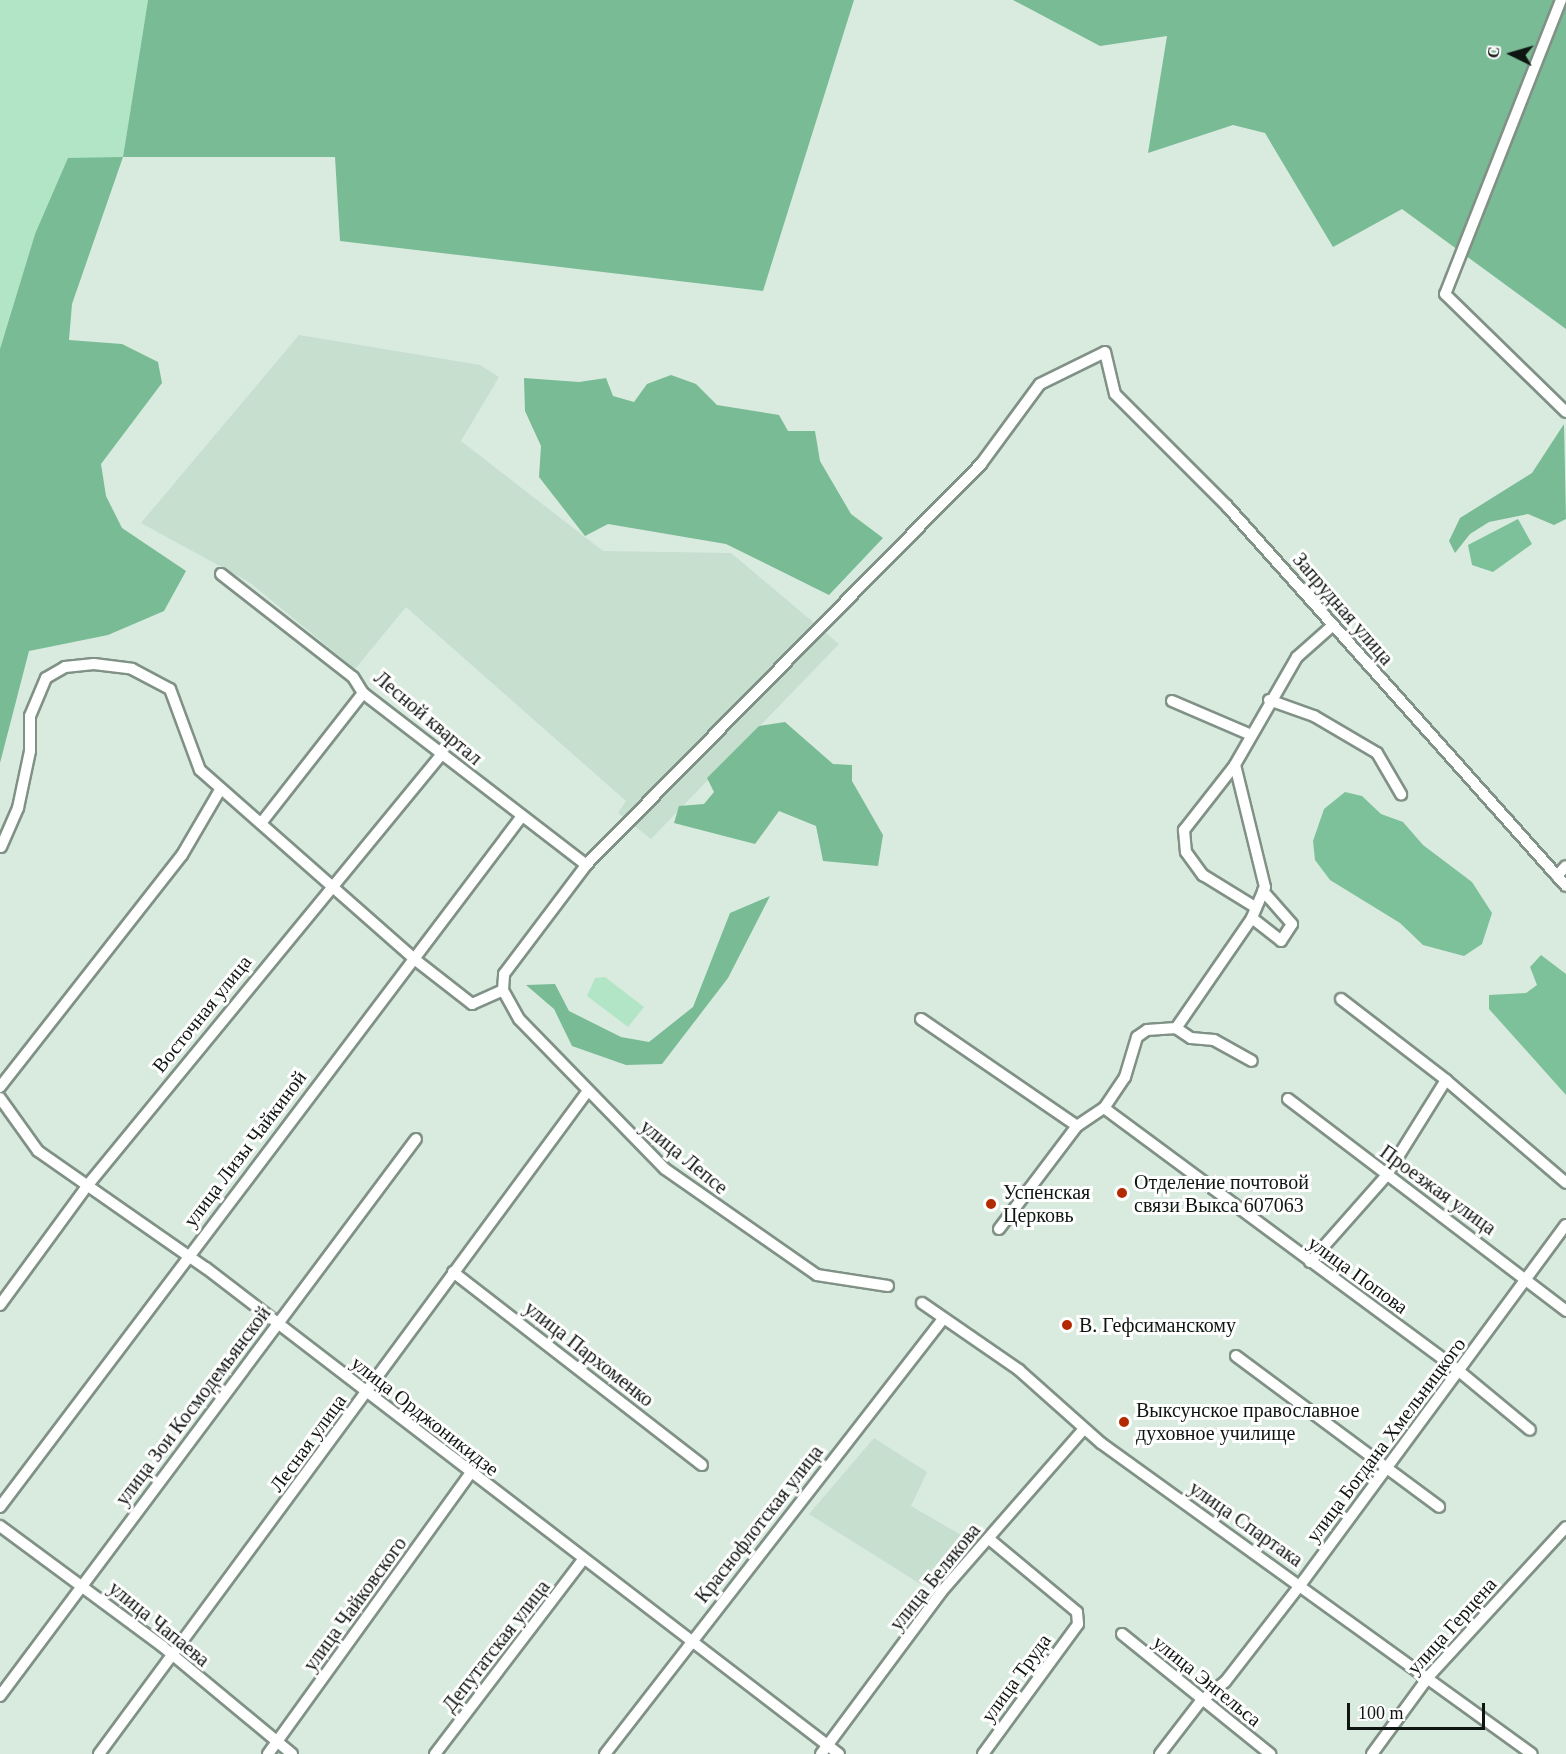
<!DOCTYPE html>
<html>
<head>
<meta charset="utf-8">
<style>
	body { margin:0 }
	#map { position:relative; width:1566px; height:1754px; overflow:hidden; background:#d9ebdf; font-family:"Times New Roman",serif }
	div>[style] { position:absolute }
	.built>* { inset:0; background:#c6dfcf }
	.green>* { inset:0; background:#b2e5c6 }
	.forest>* { inset:0; background:#78bb95 }
	.water>* { inset:0; background:#7dc19a }
	.roads { filter:drop-shadow(2px 0 #809186) drop-shadow(-2px 0 #809186) drop-shadow(0 2px #809186) drop-shadow(0 -2px #809186) }
	.minor>* { height:10px; margin:-5px; padding:0 5px; transform-origin:5px; border-radius:5px; background:#fff }
	.dots>* { width:16px; height:16px; translate:-50% -50%; box-sizing:border-box; border:3px solid #fff; border-radius:50% }
	span { translate:-50% -50%; white-space:nowrap; text-align:center; line-height:1.15; -webkit-text-stroke:6px #fff; paint-order:stroke }
	.street-label { font-size:20px; color:#0f1511 }
	.poi-label { font-size:20px; color:#0f1511 }
	.left { translate:0 -50%; text-align:left }
	.north { position:absolute; left:1482px; top:24px; width:60px; height:60px; -webkit-text-stroke:4px #fff; paint-order:stroke; rotate:275deg; font-size:16px; font-weight:700; line-height:24px; text-align:center; color:#0f1511 }
	.north::after { content:''; display:block; margin:auto; width:21px; height:27px; background:#0f1511; clip-path:polygon(50% 0,100% 100%,50% 72%,0 100%) }
	.scale { position:absolute; left:1347px; top:1703px; width:138px; height:27px; box-sizing:border-box; border:3px solid #0f1511; border-top:0; padding-left:8px; font-size:18px; line-height:21px; white-space:nowrap; color:#0f1511; -webkit-text-stroke:4px #fff; paint-order:stroke }
</style>
</head>
<body>
<div id="map">
	<div class="built">
		<i style="clip-path:polygon(299px 335px,480px 365px,499px 377px,461px 441px,603px 551px,731px 553px,839px 644px,651px 839px,618px 813px,626px 801px,406px 607px,355px 669px,249px 582px,141px 523px)"></i>
		<i style="clip-path:polygon(874px 1438px,927px 1472px,911px 1506px,961px 1535px,922px 1585px,809px 1514px)"></i>
	</div>
	<div class="green">
		<i style="clip-path:polygon(0 0,148px 0,123px 157px,35px 234px,0 349px)"></i>
		<i style="clip-path:polygon(605px 977px,644px 1007px,628px 1027px,587px 996px,595px 978px)"></i>
	</div>
	<div class="forest">
		<i style="clip-path:polygon(148px 0,854px 0,763px 291px,340px 241px,335px 157px,123px 157px,72px 304px,69px 340px,122px 344px,158px 362px,162px 383px,101px 464px,106px 496px,122px 528px,186px 571px,164px 611px,108px 635px,29px 651px,0 763px,0 349px,35px 234px,68px 158px,123px 157px)"></i>
		<i style="clip-path:polygon(1013px 0,1566px 0,1566px 329px,1402px 209px,1333px 247px,1265px 133px,1233px 125px,1148px 153px,1167px 36px,1100px 46px)"></i>
		<i style="clip-path:polygon(671px 375px,696px 384px,717px 405px,779px 415px,788px 431px,815px 431px,820px 461px,851px 514px,883px 538px,829px 595px,726px 544px,608px 524px,585px 536px,539px 477px,541px 446px,525px 411px,524px 378px,579px 382px,606px 378px,613px 396px,634px 402px,647px 384px)"></i>
		<i style="clip-path:polygon(1564px 424px,1566px 519px,1554px 525px,1528px 514px,1489px 522px,1470px 534px,1455px 553px,1449px 541px,1460px 518px,1532px 473px)"></i>
		<i style="clip-path:polygon(785px 722px,833px 764px,852px 765px,852px 781px,883px 835px,878px 866px,823px 861px,816px 826px,779px 811px,755px 844px,674px 823px,679px 806px,704px 804px,714px 792px,707px 778px,759px 726px)"></i>
		<i style="clip-path:polygon(770px 896px,728px 978px,662px 1064px,626px 1065px,572px 1046px,554px 1009px,526px 985px,555px 984px,569px 1011px,621px 1037px,649px 1042px,693px 1007px,730px 913px)"></i>
	</div>
	<div class="water">
		<i style="clip-path:polygon(1518px 519px,1532px 544px,1493px 572px,1472px 565px,1468px 545px)"></i>
		<i style="clip-path:polygon(1345px 792px,1362px 796px,1381px 814px,1403px 822px,1423px 845px,1472px 882px,1492px 913px,1482px 944px,1464px 956px,1423px 945px,1400px 923px,1330px 880px,1315px 860px,1313px 841px,1324px 809px)"></i>
		<i style="clip-path:polygon(1541px 955px,1566px 974px,1566px 1095px,1489px 1009px,1489px 995px,1526px 993px,1537px 985px,1530px 967px)"></i>
	</div>
	<div class="roads">
		<div class="minor">
			<i style="left:1561px;top:0;width:316px;rotate:111.5deg"></i>
			<i style="left:1445px;top:294px;width:169px;rotate:44.3deg"></i>
			<i style="left:221px;top:574px;width:167px;rotate:38deg"></i>
			<i style="left:353px;top:677px;width:19px;rotate:58deg"></i>
			<i style="left:363px;top:693px;width:282px;rotate:37.6deg"></i>
			<i style="left:1332px;top:626px;width:47px;rotate:138.5deg"></i>
			<i style="left:1297px;top:657px;width:125px;rotate:119.9deg"></i>
			<i style="left:1235px;top:765px;width:126px;rotate:76.2deg"></i>
			<i style="left:1265px;top:887px;width:34px;rotate:113deg"></i>
			<i style="left:1252px;top:918px;width:134px;rotate:124.6deg"></i>
			<i style="left:1176px;top:1028px;width:29px;rotate:176deg"></i>
			<i style="left:1147px;top:1030px;width:12px;rotate:145deg"></i>
			<i style="left:1137px;top:1037px;width:42px;rotate:106.7deg"></i>
			<i style="left:1125px;top:1077px;width:37px;rotate:124deg"></i>
			<i style="left:1104px;top:1108px;width:442px;rotate:36.5deg"></i>
			<i style="left:1459px;top:1371px;width:92px;rotate:39.7deg"></i>
			<i style="left:1269px;top:700px;width:48px;rotate:19.6deg"></i>
			<i style="left:1314px;top:716px;width:73px;rotate:30.4deg"></i>
			<i style="left:1377px;top:753px;width:48px;rotate:59.7deg"></i>
			<i style="left:1172px;top:701px;width:84px;rotate:23.2deg"></i>
			<i style="left:1235px;top:765px;width:83px;rotate:128.1deg"></i>
			<i style="left:1184px;top:830px;width:22px;rotate:85deg"></i>
			<i style="left:1186px;top:852px;width:29px;rotate:54deg"></i>
			<i style="left:1203px;top:875px;width:61px;rotate:31.6deg"></i>
			<i style="left:262px;top:822px;width:164px;rotate:-51.9deg"></i>
			<i style="left:1px;top:847px;width:43px;rotate:-66.4deg"></i>
			<i style="left:18px;top:808px;width:58px;rotate:-78.1deg"></i>
			<i style="left:30px;top:751px;width:35px;rotate:-90deg"></i>
			<i style="left:30px;top:716px;width:41px;rotate:-67.2deg"></i>
			<i style="left:46px;top:678px;width:22px;rotate:-30deg"></i>
			<i style="left:65px;top:667px;width:29px;rotate:-6deg"></i>
			<i style="left:94px;top:664px;width:38px;rotate:7deg"></i>
			<i style="left:132px;top:669px;width:43px;rotate:27.8deg"></i>
			<i style="left:170px;top:689px;width:86px;rotate:69.7deg"></i>
			<i style="left:200px;top:770px;width:284px;rotate:41.4deg"></i>
			<i style="left:413px;top:958px;width:75px;rotate:37.9deg"></i>
			<i style="left:472px;top:1004px;width:34px;rotate:-24deg"></i>
			<i style="left:1557px;top:876px;width:13px;rotate:-48deg"></i>
			<i style="left:1252px;top:918px;width:37px;rotate:38deg"></i>
			<i style="left:1281px;top:941px;width:20px;rotate:-57deg"></i>
			<i style="left:1292px;top:924px;width:44px;rotate:-131.3deg"></i>
			<i style="left:1341px;top:999px;width:133px;rotate:37.6deg"></i>
			<i style="left:1446px;top:1080px;width:158px;rotate:40.6deg"></i>
			<i style="left:921px;top:1019px;width:189px;rotate:34.4deg"></i>
			<i style="left:1176px;top:1028px;width:18px;rotate:34deg"></i>
			<i style="left:1191px;top:1038px;width:23px;rotate:5deg"></i>
			<i style="left:1214px;top:1040px;width:43px;rotate:28.9deg"></i>
			<i style="left:0;top:1087px;width:295px;rotate:-51.9deg"></i>
			<i style="left:182px;top:855px;width:75px;rotate:-59.7deg"></i>
			<i style="left:0;top:1098px;width:65px;rotate:54.4deg"></i>
			<i style="left:38px;top:1151px;width:205px;rotate:34.9deg"></i>
			<i style="left:206px;top:1268px;width:798px;rotate:37.52deg"></i>
			<i style="left:1288px;top:1099px;width:350px;rotate:37.3deg"></i>
			<i style="left:999px;top:1229px;width:129px;rotate:-52.9deg"></i>
			<i style="left:1077px;top:1126px;width:32px;rotate:-34deg"></i>
			<i style="left:1310px;top:1262px;width:115px;rotate:-48.5deg"></i>
			<i style="left:1386px;top:1176px;width:113px;rotate:-58deg"></i>
			<i style="left:453px;top:1272px;width:315px;rotate:37.8deg"></i>
			<i style="left:888px;top:1286px;width:72px;rotate:-171.2deg"></i>
			<i style="left:817px;top:1275px;width:185px;rotate:-145.1deg"></i>
			<i style="left:665px;top:1169px;width:209px;rotate:-134.2deg"></i>
			<i style="left:519px;top:1019px;width:33px;rotate:-119deg"></i>
			<i style="left:503px;top:990px;width:16px;rotate:-86deg"></i>
			<i style="left:504px;top:974px;width:136px;rotate:-53deg"></i>
			<i style="left:586px;top:865px;width:563px;rotate:-45.43deg"></i>
			<i style="left:981px;top:464px;width:99px;rotate:-53.6deg"></i>
			<i style="left:1040px;top:384px;width:72px;rotate:-26.2deg"></i>
			<i style="left:1105px;top:352px;width:43px;rotate:76.6deg"></i>
			<i style="left:1115px;top:394px;width:158px;rotate:45deg"></i>
			<i style="left:1227px;top:506px;width:509px;rotate:48.26deg"></i>
			<i style="left:922px;top:1303px;width:118px;rotate:34.6deg"></i>
			<i style="left:1019px;top:1370px;width:110px;rotate:41.7deg"></i>
			<i style="left:1101px;top:1443px;width:531px;rotate:35.81deg"></i>
			<i style="left:0;top:1305px;width:147px;rotate:-53.8deg"></i>
			<i style="left:87px;top:1186px;width:558px;rotate:-50.6deg"></i>
			<i style="left:1236px;top:1356px;width:253px;rotate:36.6deg"></i>
			<i style="left:0;top:1507px;width:866px;rotate:-52.93deg"></i>
			<i style="left:0;top:1526px;width:202px;rotate:36.5deg"></i>
			<i style="left:162px;top:1646px;width:169px;rotate:39.7deg"></i>
			<i style="left:1122px;top:1634px;width:191px;rotate:39deg"></i>
			<i style="left:0;top:1696px;width:695px;rotate:-53.25deg"></i>
			<i style="left:99px;top:1754px;width:822px;rotate:-53.6deg"></i>
			<i style="left:268px;top:1754px;width:345px;rotate:-54.2deg"></i>
			<i style="left:435px;top:1754px;width:244px;rotate:-52.7deg"></i>
			<i style="left:605px;top:1754px;width:551px;rotate:-52.15deg"></i>
			<i style="left:821px;top:1754px;width:203px;rotate:-53.4deg"></i>
			<i style="left:942px;top:1591px;width:215px;rotate:-48.8deg"></i>
			<i style="left:983px;top:1754px;width:161px;rotate:-53.8deg"></i>
			<i style="left:1078px;top:1624px;width:12px;rotate:-95deg"></i>
			<i style="left:1077px;top:1612px;width:114px;rotate:-140.3deg"></i>
			<i style="left:1160px;top:1754px;width:66px;rotate:-52.4deg"></i>
			<i style="left:1200px;top:1702px;width:32px;rotate:-39deg"></i>
			<i style="left:1225px;top:1682px;width:124px;rotate:-52.2deg"></i>
			<i style="left:1301px;top:1584px;width:446px;rotate:-53.6deg"></i>
			<i style="left:1372px;top:1754px;width:97px;rotate:-53.8deg"></i>
			<i style="left:1429px;top:1676px;width:202px;rotate:-47.4deg"></i>
		</div>
	</div>
	<div class="dots">
		<i style="left:1122px;top:1193px;background:#b42a00"></i>
		<i style="left:991px;top:1204px;background:#b42a00"></i>
		<i style="left:1067px;top:1325px;background:#b42a00"></i>
		<i style="left:1124px;top:1422px;background:#b42a00"></i>
	</div>
	<div class="street-label">
		<span style="left:1343px;top:609px;rotate:49deg">Запрудная улица</span>
		<span style="left:428px;top:718px;rotate:40deg">Лесной квартал</span>
		<span style="left:202px;top:1014px;rotate:-51deg">Восточная улица</span>
		<span style="left:245px;top:1149px;rotate:-53deg">улица Лизы Чайкиной</span>
		<span style="left:684px;top:1157px;rotate:39deg">улица Лепсе</span>
		<span style="left:1438px;top:1190px;rotate:36deg">Проезжая улица</span>
		<span style="left:1358px;top:1275px;rotate:36deg">улица Попова</span>
		<span style="left:589px;top:1354px;rotate:38deg">улица Пархоменко</span>
		<span style="left:193px;top:1406px;rotate:-53deg">улица Зои Космодемьянской</span>
		<span style="left:425px;top:1416px;rotate:38deg">улица Орджоникидзе</span>
		<span style="left:1386px;top:1440px;rotate:-53deg">улица Богдана Хмельницкого</span>
		<span style="left:308px;top:1443px;rotate:-54deg">Лесная улица</span>
		<span style="left:759px;top:1524px;rotate:-52deg">Краснофлотская улица</span>
		<span style="left:1246px;top:1524px;rotate:35deg">улица Спартака</span>
		<span style="left:935px;top:1577px;rotate:-51deg">улица Белякова</span>
		<span style="left:355px;top:1604px;rotate:-54deg">улица Чайковского</span>
		<span style="left:159px;top:1624px;rotate:39deg">улица Чапаева</span>
		<span style="left:1452px;top:1626px;rotate:-48deg">улица Герцена</span>
		<span style="left:496px;top:1646px;rotate:-52deg">Депутатская улица</span>
		<span style="left:1016px;top:1678px;rotate:-54deg">улица Труда</span>
		<span style="left:1207px;top:1681px;rotate:39deg">улица Энгельса</span>
	</div>
	<div class="poi-label">
		<span class="left" style="left:1134px;top:1194px">Отделение почтовой<br>связи Выкса 607063</span>
		<span class="left" style="left:1003px;top:1204px">Успенская<br>Церковь</span>
		<span class="left" style="left:1079px;top:1325px">В. Гефсиманскому</span>
		<span class="left" style="left:1136px;top:1422px">Выксунское православное<br>духовное училище</span>
	</div>
	<div class="north">С</div>
	<div class="scale">100 m</div>
</div>
</body>
</html>
